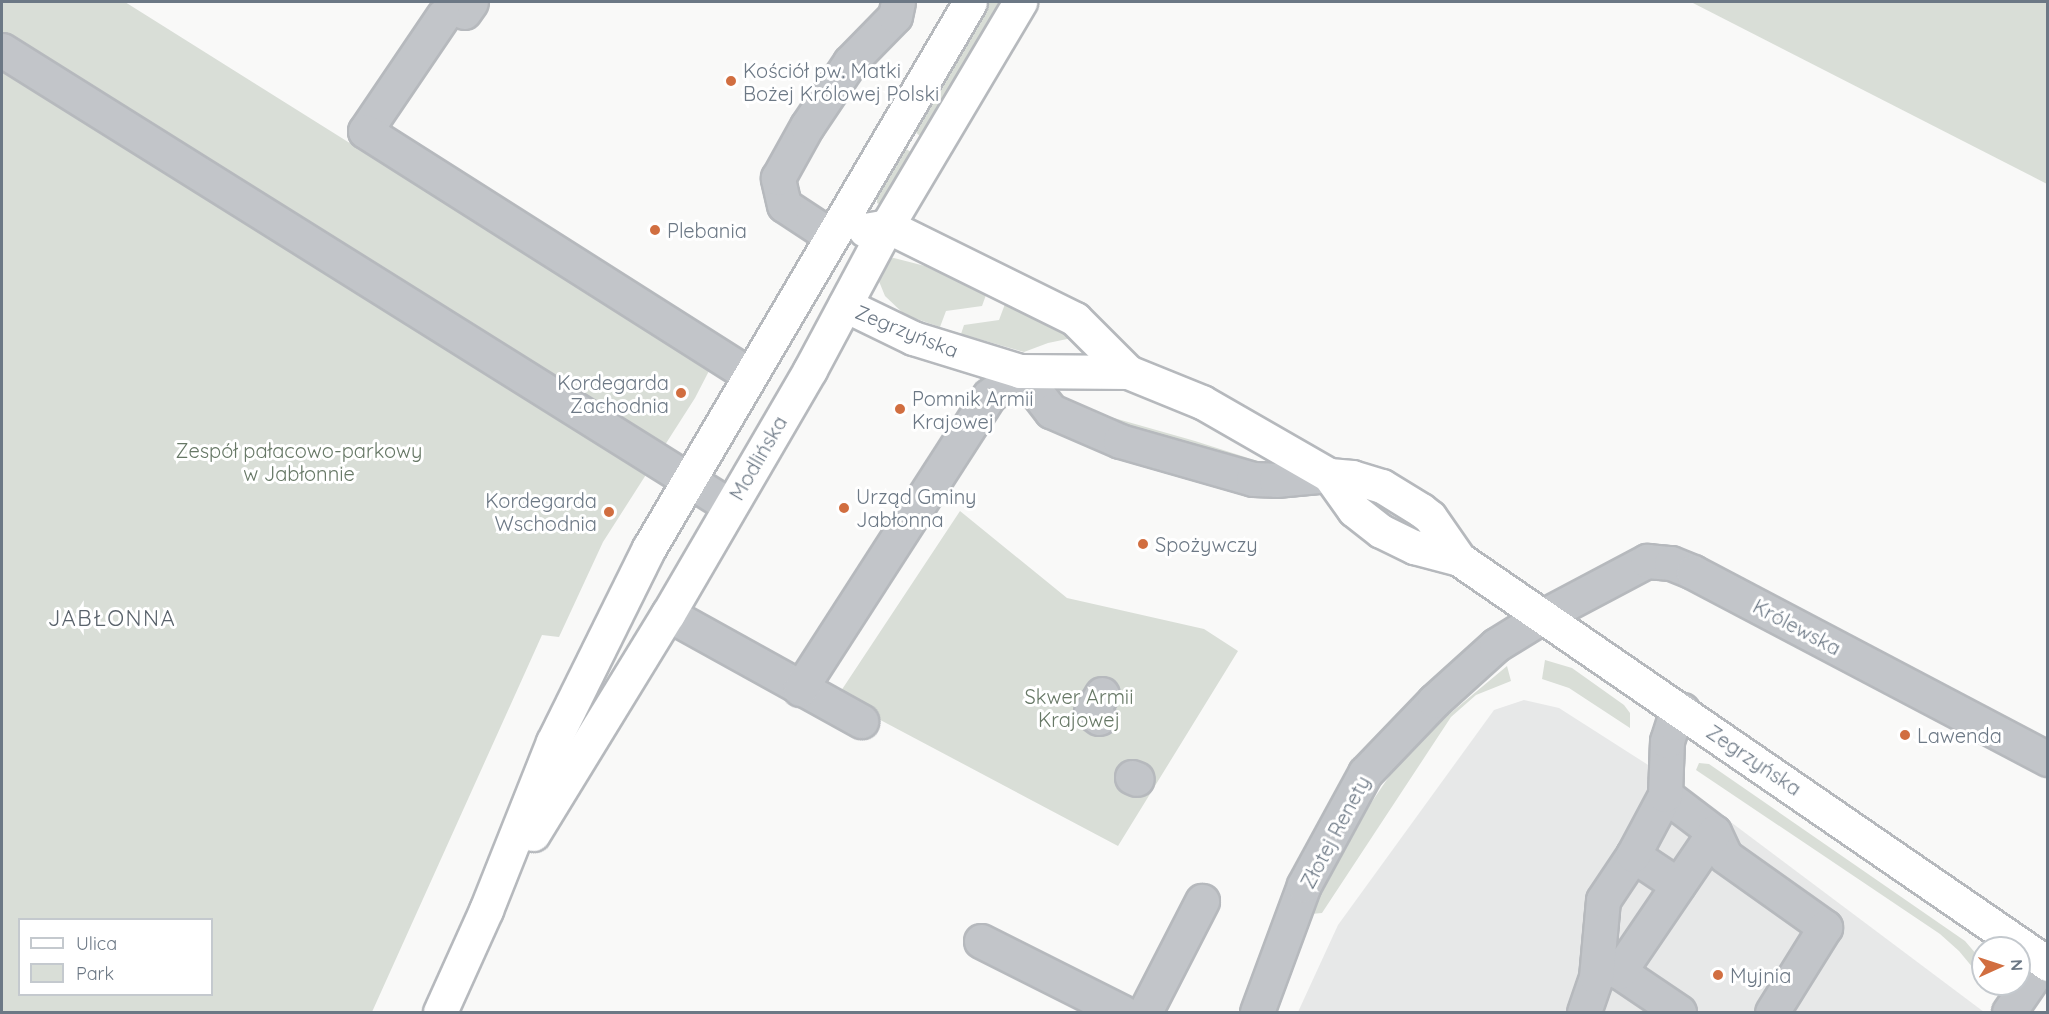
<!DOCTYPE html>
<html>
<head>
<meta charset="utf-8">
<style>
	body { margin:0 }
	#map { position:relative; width:2049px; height:1014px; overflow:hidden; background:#f9f9f8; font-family:Quicksand,sans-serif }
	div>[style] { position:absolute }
	.built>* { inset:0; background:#e7e8e8 }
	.green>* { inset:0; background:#d9ded7 }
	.roads { filter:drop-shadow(2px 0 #b6b9bd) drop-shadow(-2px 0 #b6b9bd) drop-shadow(0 2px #b6b9bd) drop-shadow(0 -2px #b6b9bd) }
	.minor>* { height:33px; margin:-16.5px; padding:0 16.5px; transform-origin:16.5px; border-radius:16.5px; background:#c2c5c9 }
	.major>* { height:33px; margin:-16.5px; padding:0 16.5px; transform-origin:16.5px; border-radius:16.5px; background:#fff }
	.dots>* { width:16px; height:16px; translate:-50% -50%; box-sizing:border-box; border:3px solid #fff; border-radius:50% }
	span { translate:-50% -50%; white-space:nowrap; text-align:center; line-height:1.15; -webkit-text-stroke:6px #fff; paint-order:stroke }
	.poi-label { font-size:20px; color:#6c7885 }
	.left { translate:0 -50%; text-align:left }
	.right { translate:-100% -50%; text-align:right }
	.street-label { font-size:20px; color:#6c7885 }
	.park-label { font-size:20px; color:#677866 }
	.quarter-label { font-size:22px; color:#59626b; letter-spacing:1.5px }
	.frame { position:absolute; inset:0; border:3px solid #6c7885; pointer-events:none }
	.legend { position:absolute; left:18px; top:918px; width:195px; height:78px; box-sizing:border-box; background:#fff; border:2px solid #c4c9ce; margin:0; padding:8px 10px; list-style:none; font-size:18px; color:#6c7885 }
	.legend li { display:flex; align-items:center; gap:12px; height:30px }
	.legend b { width:30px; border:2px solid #c4c9ce }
	.north { position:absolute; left:1971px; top:936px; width:60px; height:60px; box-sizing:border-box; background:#fff; border:2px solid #c4c9ce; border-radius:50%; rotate:87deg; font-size:16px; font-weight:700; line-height:24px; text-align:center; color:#6c7885 }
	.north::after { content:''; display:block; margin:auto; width:21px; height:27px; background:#d16e40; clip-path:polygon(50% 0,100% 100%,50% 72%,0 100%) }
</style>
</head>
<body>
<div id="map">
	<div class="built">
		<i style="clip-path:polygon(1524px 700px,1559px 708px,1692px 793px,1984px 1012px,1298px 1012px,1338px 925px,1494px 710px)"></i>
	</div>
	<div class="green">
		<i style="clip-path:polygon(evenodd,2px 2px,125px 2px,710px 369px,695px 398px,603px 542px,559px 637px,542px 635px,372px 1012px,2px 1012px,2px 2px,20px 920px,212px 920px,212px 994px,20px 994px,20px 920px)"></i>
		<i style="clip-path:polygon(988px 2px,1005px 2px,922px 138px,912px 129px)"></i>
		<i style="clip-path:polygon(1691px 2px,2047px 2px,2047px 184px)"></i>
		<i style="clip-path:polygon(901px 146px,916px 155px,883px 206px,877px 203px,878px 189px)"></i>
		<i style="clip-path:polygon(894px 258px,925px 266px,986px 295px,982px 306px,946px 311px,940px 327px,905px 315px,885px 296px,876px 274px,884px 259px)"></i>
		<i style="clip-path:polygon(1005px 304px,1072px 336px,1072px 338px,1048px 343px,1024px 352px,961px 334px,964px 325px,999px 320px)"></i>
		<i style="clip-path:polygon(1107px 416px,1195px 441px,1267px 464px,1263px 466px,1107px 421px)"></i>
		<i style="clip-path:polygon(960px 511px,1067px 598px,1204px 629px,1238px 651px,1118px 846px,837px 697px)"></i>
		<i style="clip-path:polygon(1545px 660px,1572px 668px,1624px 705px,1630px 713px,1630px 728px,1569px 688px,1542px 679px)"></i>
		<i style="clip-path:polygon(1507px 666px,1511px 681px,1476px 695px,1451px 717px,1322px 913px,1311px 914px,1320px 892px,1361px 818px,1390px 775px,1435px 726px)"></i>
		<i style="clip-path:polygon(1699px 763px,1709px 764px,1965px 941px,1983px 962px,1983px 980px,1959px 951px,1940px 934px,1696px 770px)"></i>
	</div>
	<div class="roads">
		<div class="minor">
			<i style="left:464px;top:12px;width:12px;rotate:-55deg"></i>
			<i style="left:443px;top:16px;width:139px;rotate:124.1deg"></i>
			<i style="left:365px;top:131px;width:455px;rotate:32.4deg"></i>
			<i style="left:2px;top:50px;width:859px;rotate:32.06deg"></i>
			<i style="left:831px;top:236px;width:56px;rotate:-146.6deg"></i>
			<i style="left:784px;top:205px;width:28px;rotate:-103deg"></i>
			<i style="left:778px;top:178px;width:60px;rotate:-60.9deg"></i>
			<i style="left:807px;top:126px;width:77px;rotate:-56.1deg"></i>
			<i style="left:850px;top:62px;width:64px;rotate:-45.6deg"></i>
			<i style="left:895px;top:16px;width:14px;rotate:-78deg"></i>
			<i style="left:668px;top:614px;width:221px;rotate:29deg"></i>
			<i style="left:800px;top:689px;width:349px;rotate:-57.2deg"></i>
			<i style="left:989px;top:396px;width:40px;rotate:-39deg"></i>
			<i style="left:1020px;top:371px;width:51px;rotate:52.2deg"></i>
			<i style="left:1051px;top:411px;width:75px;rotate:23.5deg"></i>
			<i style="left:1120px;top:441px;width:138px;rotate:15.9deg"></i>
			<i style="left:1253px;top:479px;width:23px;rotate:2deg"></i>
			<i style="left:1276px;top:480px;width:53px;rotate:-5.4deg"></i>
			<i style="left:1099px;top:718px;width:10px;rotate:-143deg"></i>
			<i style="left:1091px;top:712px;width:21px;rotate:-59deg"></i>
			<i style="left:1132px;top:777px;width:5px;rotate:22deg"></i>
			<i style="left:1665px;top:795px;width:61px;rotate:37.1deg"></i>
			<i style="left:1714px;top:832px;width:26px;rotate:65deg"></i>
			<i style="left:1725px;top:856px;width:123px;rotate:35.4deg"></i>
			<i style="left:1825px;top:927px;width:100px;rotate:121.9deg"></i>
			<i style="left:1633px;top:855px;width:54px;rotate:33.7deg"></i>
			<i style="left:981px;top:941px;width:158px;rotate:26.7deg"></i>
			<i style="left:1602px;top:960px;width:93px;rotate:34deg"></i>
			<i style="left:1619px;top:972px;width:169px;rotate:-55.8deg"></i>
			<i style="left:1145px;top:1012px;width:125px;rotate:-62.8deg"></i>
			<i style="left:1257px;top:1012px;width:135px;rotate:-69.7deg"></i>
			<i style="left:1304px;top:885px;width:128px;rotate:-61.4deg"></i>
			<i style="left:1365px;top:773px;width:100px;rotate:-46.2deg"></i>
			<i style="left:1434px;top:701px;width:84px;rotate:-42.1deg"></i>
			<i style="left:1496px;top:645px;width:55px;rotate:-31.7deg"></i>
			<i style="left:1543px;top:616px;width:118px;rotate:-27.9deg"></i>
			<i style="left:1647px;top:561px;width:24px;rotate:5deg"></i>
			<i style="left:1671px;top:563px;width:24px;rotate:22deg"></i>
			<i style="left:1693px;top:572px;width:401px;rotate:27.8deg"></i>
			<i style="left:1584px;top:1012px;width:37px;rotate:-71deg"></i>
			<i style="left:1596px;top:977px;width:77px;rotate:-84.8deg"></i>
			<i style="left:1603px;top:900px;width:54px;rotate:-56.3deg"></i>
			<i style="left:1633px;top:855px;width:68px;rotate:-61.9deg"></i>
			<i style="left:1665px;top:795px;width:54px;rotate:-87.9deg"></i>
			<i style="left:1667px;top:741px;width:19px;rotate:-72deg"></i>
			<i style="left:1673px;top:723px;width:16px;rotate:-55deg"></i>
			<i style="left:2009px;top:1012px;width:62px;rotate:-55.5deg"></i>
		</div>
		<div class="major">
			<i style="left:865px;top:230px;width:22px;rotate:-10deg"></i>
			<i style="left:887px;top:226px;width:210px;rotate:26.3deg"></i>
			<i style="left:1075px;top:319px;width:75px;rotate:45deg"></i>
			<i style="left:845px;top:305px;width:76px;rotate:25.9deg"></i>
			<i style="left:913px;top:338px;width:112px;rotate:17.1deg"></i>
			<i style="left:1020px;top:371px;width:108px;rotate:0.5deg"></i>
			<i style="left:1128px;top:372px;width:80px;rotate:22.1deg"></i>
			<i style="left:1202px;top:402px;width:146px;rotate:29.9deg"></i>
			<i style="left:1329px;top:475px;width:43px;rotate:54.5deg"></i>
			<i style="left:1354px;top:510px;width:34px;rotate:38deg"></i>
			<i style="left:1381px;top:531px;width:37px;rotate:26deg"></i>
			<i style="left:1414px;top:547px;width:47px;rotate:14.9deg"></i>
			<i style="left:1459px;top:559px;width:715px;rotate:34.51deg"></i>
			<i style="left:1329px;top:475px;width:23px;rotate:5deg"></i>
			<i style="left:1352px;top:477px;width:31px;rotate:17deg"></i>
			<i style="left:1382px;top:486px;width:46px;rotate:31.6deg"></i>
			<i style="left:1421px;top:510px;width:11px;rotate:38deg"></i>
			<i style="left:1430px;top:517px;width:51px;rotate:55.4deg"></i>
			<i style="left:533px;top:834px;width:258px;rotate:-58.5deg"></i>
			<i style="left:668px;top:614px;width:282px;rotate:-59.8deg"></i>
			<i style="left:810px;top:370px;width:163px;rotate:-61.9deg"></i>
			<i style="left:887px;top:226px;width:261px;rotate:-59.3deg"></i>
			<i style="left:440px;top:1012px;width:112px;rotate:-65.7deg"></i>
			<i style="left:486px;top:910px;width:181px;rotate:-68.3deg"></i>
			<i style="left:553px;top:742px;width:216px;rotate:-63.7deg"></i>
			<i style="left:649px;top:548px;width:633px;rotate:-59.55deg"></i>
		</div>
	</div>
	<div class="dots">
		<i style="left:731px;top:81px;background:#d16e40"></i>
		<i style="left:655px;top:230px;background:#d16e40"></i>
		<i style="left:681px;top:393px;background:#d16e40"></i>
		<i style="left:900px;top:409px;background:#d16e40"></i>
		<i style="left:844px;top:508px;background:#d16e40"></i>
		<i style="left:609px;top:512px;background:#d16e40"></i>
		<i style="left:1143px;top:544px;background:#d16e40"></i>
		<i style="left:1905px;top:735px;background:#d16e40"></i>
		<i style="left:1718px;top:975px;background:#d16e40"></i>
	</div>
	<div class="poi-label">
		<span class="left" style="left:743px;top:82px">Kościół pw. Matki<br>Bożej Królowej Polski</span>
		<span class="left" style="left:667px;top:230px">Plebania</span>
		<span class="right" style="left:669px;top:394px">Kordegarda<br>Zachodnia</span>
		<span class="left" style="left:912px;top:410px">Pomnik Armii<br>Krajowej</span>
		<span class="left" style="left:856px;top:508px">Urząd Gminy<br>Jabłonna</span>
		<span class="right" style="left:597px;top:512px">Kordegarda<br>Wschodnia</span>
		<span class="left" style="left:1155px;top:544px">Spożywczy</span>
		<span class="left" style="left:1917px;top:735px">Lawenda</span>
		<span class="left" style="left:1730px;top:975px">Myjnia</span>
	</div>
	<div class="street-label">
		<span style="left:907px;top:331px;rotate:22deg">Zegrzyńska</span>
		<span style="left:758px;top:458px;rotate:-60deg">Modlińska</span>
		<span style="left:1797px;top:627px;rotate:28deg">Królewska</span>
		<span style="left:1754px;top:760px;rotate:34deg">Zegrzyńska</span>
		<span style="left:1335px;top:832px;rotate:-62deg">Złotej Renety</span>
	</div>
	<div class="park-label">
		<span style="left:299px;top:462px">Zespół pałacowo-parkowy<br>w Jabłonnie</span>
		<span style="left:1079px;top:708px">Skwer Armii<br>Krajowej</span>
	</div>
	<div class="quarter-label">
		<span style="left:112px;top:619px">JABŁONNA</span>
	</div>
	<div class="frame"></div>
	<ul class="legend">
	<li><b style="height:8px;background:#fff"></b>Ulica</li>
	<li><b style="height:16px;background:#d9ded7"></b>Park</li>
	</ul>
	<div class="north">N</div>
</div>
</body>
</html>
